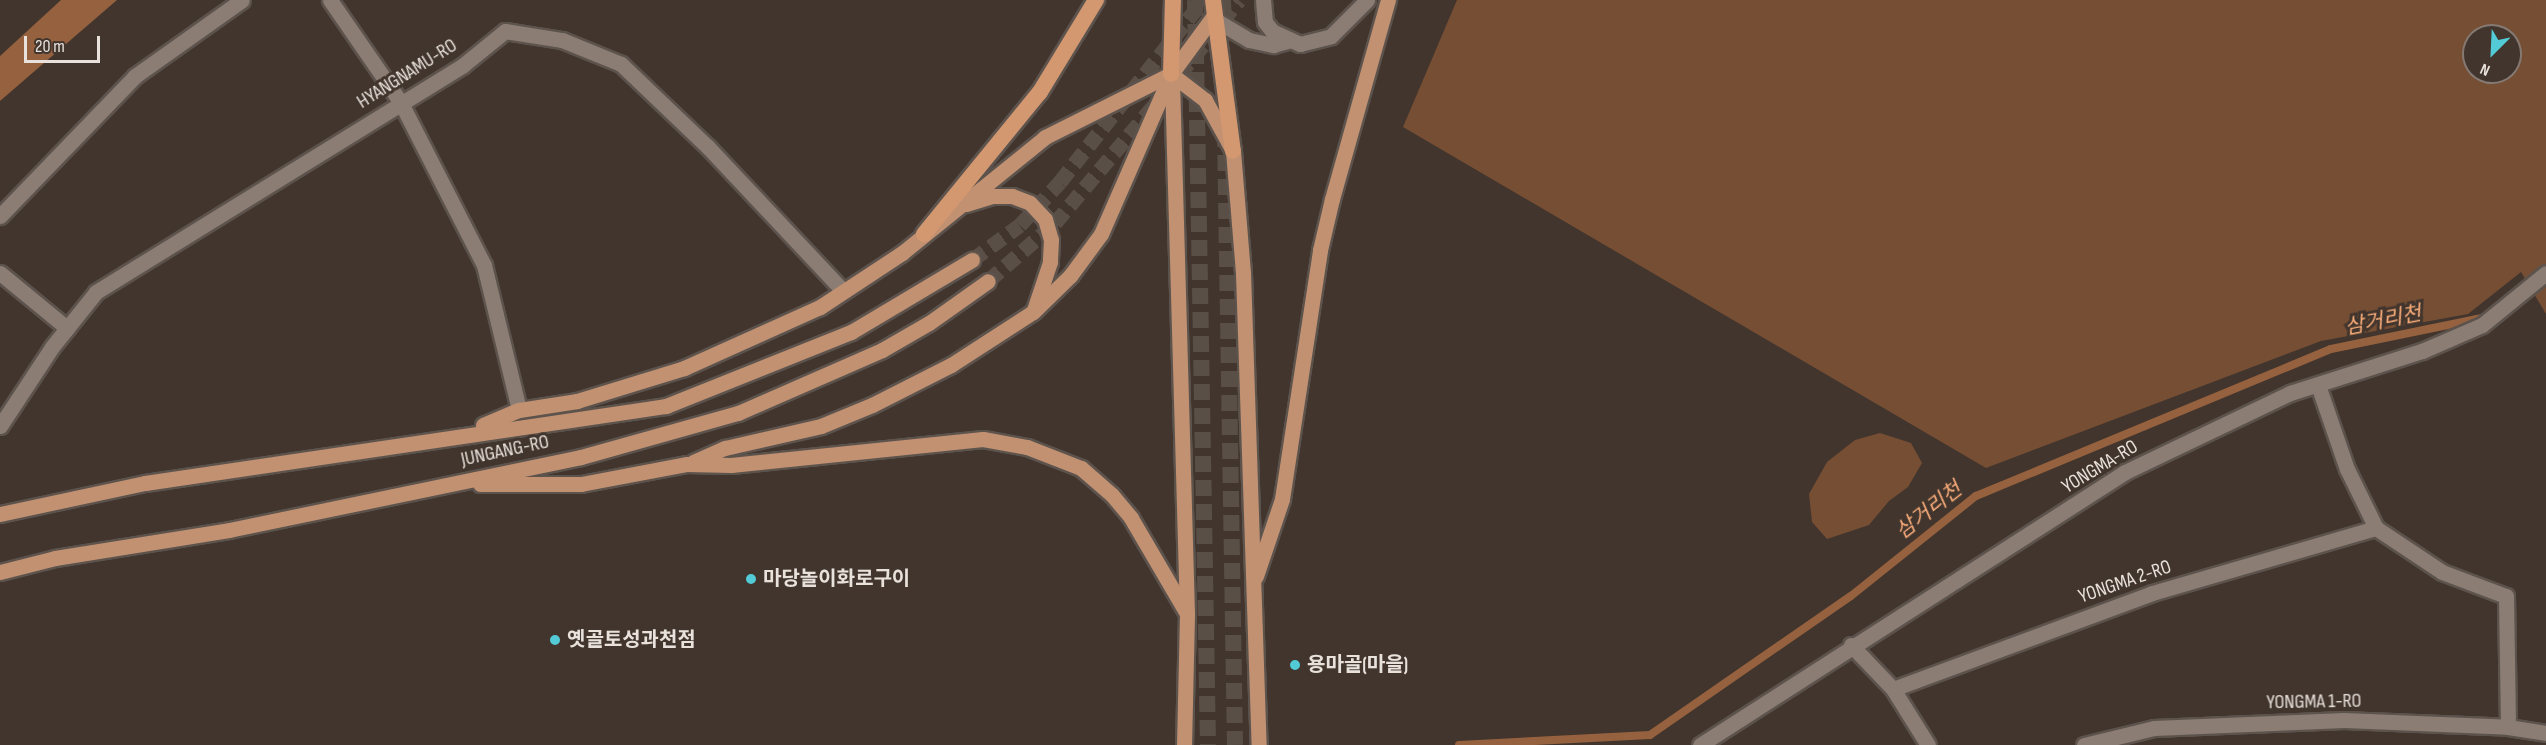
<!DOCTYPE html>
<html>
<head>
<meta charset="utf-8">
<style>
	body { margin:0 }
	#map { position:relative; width:2546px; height:745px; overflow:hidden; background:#41352d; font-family:"Sofia Sans Condensed","Noto Sans KR",sans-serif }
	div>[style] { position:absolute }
	.green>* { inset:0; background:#764e34 }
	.water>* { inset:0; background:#95613e }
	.stream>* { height:8px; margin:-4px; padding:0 4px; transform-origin:4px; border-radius:4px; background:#95613e }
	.tertiary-tunnel>* { height:15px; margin-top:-7.5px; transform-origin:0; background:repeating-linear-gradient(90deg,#5a4f47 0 15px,transparent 0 23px) }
	.trunk-tunnel>* { height:16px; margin-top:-8px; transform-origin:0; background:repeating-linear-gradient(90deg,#5a4f47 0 16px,transparent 0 24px) }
	.roads { filter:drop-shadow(2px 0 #5d534d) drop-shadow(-2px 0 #5d534d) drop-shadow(0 2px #5d534d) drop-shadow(0 -2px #5d534d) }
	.minor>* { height:15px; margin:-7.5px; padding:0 7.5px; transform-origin:7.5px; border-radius:7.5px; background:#8b7d74 }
	.tertiary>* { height:15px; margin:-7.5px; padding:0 7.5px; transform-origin:7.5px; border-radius:7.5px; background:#8b7d74 }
	.primary>* { height:15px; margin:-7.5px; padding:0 7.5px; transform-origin:7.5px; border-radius:7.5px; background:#c29171 }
	.trunk>* { height:16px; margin:-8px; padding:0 8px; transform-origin:8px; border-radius:8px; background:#d49870 }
	.dots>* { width:16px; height:16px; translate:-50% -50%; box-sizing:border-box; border:3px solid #41352d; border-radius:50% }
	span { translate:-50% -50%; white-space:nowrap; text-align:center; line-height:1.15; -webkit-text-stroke:6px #41352d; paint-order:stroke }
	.street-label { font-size:20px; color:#e8e1dc }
	.poi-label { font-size:20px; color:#e8e1dc; font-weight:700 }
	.left { translate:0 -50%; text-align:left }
	.water-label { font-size:21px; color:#fbad7a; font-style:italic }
	.north { position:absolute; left:2462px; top:24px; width:60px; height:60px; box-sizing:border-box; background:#41352d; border:2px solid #847a73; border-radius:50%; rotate:204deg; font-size:16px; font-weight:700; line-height:24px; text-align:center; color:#e8e1dc }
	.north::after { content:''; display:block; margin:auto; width:21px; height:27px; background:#52cbd7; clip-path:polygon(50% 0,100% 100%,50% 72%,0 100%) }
	.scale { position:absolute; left:24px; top:36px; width:76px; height:27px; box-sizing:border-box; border:3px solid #e8e1dc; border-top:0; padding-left:8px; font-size:18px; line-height:21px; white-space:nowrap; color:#e8e1dc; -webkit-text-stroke:4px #41352d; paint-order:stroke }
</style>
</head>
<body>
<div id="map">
	<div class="green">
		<i style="clip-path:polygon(evenodd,1457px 0,2546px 0,2546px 314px,2521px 272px,2468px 314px,2321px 341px,1986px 468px,1403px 127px,1457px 0,2474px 36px,2510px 36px,2510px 72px,2474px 72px,2474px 36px)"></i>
		<i style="clip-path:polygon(1880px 433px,1911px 443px,1922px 463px,1908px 487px,1889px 501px,1869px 525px,1827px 539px,1812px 522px,1809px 494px,1827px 462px,1855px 440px)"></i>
	</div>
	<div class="water">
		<i style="clip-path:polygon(61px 0,117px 0,0 101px,0 56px)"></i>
	</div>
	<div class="stream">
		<i style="left:1459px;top:745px;width:191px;rotate:-3deg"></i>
		<i style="left:1650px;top:735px;width:244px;rotate:-34.7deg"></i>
		<i style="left:1851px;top:596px;width:160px;rotate:-38.7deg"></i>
		<i style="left:1976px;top:496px;width:384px;rotate:-22.5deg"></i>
		<i style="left:2331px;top:349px;width:154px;rotate:-11.6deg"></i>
	</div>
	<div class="tertiary-tunnel">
		<i style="left:1179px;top:75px;width:96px;rotate:-51.3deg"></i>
		<i style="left:972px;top:260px;width:59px;rotate:-36.1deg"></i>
		<i style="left:1020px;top:225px;width:59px;rotate:-47.1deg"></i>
		<i style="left:1060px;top:182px;width:231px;rotate:-51.8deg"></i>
		<i style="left:988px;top:281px;width:89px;rotate:-40.9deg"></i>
		<i style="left:1055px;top:223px;width:157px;rotate:-49.9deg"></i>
	</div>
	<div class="trunk-tunnel">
		<i style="left:1195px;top:0;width:745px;rotate:89deg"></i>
		<i style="left:1223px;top:0;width:36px;rotate:88deg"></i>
		<i style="left:1225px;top:131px;width:614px;rotate:89.07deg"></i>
	</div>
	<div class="roads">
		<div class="minor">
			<i style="left:330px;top:0;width:125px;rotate:55.4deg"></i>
			<i style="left:401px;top:103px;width:182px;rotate:62.9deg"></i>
			<i style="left:484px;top:265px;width:149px;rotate:76.4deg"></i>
			<i style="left:0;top:216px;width:194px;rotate:-46deg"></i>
			<i style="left:135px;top:76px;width:131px;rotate:-35.4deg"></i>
			<i style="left:0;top:273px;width:87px;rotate:39.4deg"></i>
			<i style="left:2318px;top:385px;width:89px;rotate:71deg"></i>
			<i style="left:2347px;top:469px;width:66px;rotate:63.8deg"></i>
			<i style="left:2376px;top:528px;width:79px;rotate:33.7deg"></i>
			<i style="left:2442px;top:572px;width:68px;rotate:20.6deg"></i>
			<i style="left:2506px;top:596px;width:131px;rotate:89.1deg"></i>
			<i style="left:0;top:426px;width:95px;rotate:-56.6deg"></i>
			<i style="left:52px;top:347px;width:70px;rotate:-51.3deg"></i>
			<i style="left:96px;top:292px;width:430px;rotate:-31.7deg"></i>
			<i style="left:462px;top:66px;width:55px;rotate:-39.1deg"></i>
			<i style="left:505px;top:31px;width:58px;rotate:9deg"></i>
			<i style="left:562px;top:40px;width:64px;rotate:22.1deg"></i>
			<i style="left:621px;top:64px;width:120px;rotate:43.7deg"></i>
			<i style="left:708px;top:147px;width:197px;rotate:46.8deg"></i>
			<i style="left:1851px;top:645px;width:61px;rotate:46.3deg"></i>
			<i style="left:1893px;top:689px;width:66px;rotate:58deg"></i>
			<i style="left:1893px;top:689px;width:276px;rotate:-20.3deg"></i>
			<i style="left:2152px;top:593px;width:233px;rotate:-16.2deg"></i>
			<i style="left:1700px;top:745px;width:505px;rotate:-32.71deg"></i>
			<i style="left:2125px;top:472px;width:183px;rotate:-25.6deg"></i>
			<i style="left:2290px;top:393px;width:139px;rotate:-17.7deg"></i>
			<i style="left:2422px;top:351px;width:65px;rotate:-23.4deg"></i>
			<i style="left:2482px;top:325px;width:82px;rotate:-39.1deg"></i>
			<i style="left:2084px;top:745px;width:72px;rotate:-13.7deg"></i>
			<i style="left:2154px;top:728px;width:190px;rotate:-2.4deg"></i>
			<i style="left:2344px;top:720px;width:164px;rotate:2.4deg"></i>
			<i style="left:2508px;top:727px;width:38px;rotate:9deg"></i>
		</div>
		<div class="tertiary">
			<i style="left:1263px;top:0;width:22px;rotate:85deg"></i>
			<i style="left:1265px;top:22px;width:11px;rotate:52deg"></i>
			<i style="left:1272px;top:31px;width:31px;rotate:25deg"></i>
			<i style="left:1300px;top:44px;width:32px;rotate:-14deg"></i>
			<i style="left:1331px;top:36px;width:51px;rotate:-45deg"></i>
			<i style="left:1214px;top:14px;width:4px;rotate:117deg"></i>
			<i style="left:1212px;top:18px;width:43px;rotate:30.7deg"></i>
			<i style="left:1249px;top:40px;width:25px;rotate:12deg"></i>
			<i style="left:1273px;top:45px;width:16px;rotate:-15deg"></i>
		</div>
		<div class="primary">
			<i style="left:1171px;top:74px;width:43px;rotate:37.4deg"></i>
			<i style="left:1205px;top:100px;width:58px;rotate:61.2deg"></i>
			<i style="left:1233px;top:151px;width:122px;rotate:85.3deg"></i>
			<i style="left:1243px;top:273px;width:472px;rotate:88.1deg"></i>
			<i style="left:1172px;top:80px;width:534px;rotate:88.39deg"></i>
			<i style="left:1187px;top:614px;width:131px;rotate:91.3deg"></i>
			<i style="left:966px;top:204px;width:28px;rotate:-17deg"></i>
			<i style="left:993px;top:196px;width:19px"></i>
			<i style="left:1012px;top:196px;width:19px;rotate:21deg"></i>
			<i style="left:1030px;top:203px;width:22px;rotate:47deg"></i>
			<i style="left:1045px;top:219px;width:22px;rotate:74deg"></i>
			<i style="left:1051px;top:240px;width:22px;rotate:93deg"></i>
			<i style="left:1050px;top:262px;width:51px;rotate:108.4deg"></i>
			<i style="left:483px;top:425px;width:39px;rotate:-23deg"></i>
			<i style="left:519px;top:410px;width:59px;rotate:-8.8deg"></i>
			<i style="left:577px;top:401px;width:112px;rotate:-17.1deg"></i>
			<i style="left:684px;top:368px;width:149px;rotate:-24.2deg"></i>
			<i style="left:820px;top:307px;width:98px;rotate:-33.4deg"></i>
			<i style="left:902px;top:253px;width:184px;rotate:-39deg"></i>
			<i style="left:1045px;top:137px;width:141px;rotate:-26.6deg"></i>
			<i style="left:693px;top:462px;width:35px;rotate:-24deg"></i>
			<i style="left:725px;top:448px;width:98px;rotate:-12.9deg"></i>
			<i style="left:821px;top:426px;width:55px;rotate:-22.4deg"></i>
			<i style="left:872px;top:405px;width:89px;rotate:-26.9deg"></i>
			<i style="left:951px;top:365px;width:98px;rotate:-32.9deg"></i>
			<i style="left:1033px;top:312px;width:52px;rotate:-44.2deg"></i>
			<i style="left:1070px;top:276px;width:52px;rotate:-53.6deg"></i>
			<i style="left:1101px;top:234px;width:175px;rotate:-66.4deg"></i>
			<i style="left:1171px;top:74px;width:69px;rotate:-53.8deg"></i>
			<i style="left:480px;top:484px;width:101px"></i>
			<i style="left:581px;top:484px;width:108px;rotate:-10.7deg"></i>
			<i style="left:687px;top:464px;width:44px;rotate:1.3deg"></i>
			<i style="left:731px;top:465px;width:253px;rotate:-5.9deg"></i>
			<i style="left:983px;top:439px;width:45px;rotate:10.3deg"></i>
			<i style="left:1027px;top:447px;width:58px;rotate:21.3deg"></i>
			<i style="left:1081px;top:468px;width:41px;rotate:41.1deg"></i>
			<i style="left:1112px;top:495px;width:30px;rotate:50deg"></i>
			<i style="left:1131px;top:518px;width:111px;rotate:59.7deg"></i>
			<i style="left:0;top:514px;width:148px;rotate:-12.1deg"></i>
			<i style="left:145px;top:483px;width:527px;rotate:-8.41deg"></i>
			<i style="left:666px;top:406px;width:199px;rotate:-21.8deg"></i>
			<i style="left:851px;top:332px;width:141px;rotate:-30.8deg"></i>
			<i style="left:0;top:572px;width:57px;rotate:-14.3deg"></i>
			<i style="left:55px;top:558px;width:176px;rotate:-9.1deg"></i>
			<i style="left:229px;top:530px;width:359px;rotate:-11.7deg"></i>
			<i style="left:581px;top:457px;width:163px;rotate:-15.7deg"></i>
			<i style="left:738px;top:413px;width:157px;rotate:-23.6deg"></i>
			<i style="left:882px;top:350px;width:54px;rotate:-29.9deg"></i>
			<i style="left:929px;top:323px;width:72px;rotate:-35.4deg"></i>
			<i style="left:1256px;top:576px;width:81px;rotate:-71.3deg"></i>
			<i style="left:1282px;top:499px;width:252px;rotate:-81.3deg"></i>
			<i style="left:1320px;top:250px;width:52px;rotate:-76.8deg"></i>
			<i style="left:1332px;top:199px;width:207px;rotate:-74.3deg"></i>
		</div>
		<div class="trunk">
			<i style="left:1213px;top:0;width:152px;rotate:82.5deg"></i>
			<i style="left:1171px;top:74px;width:74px;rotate:-88.5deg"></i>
			<i style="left:924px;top:234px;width:183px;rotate:-50.8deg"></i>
			<i style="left:1040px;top:92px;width:108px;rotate:-58.7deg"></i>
		</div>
	</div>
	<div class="dots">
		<i style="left:751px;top:579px;background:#52cbd7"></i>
		<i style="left:555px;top:640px;background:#52cbd7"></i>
		<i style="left:1295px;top:665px;background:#52cbd7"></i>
	</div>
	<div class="street-label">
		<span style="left:407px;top:74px;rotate:-32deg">HYANGNAMU-RO</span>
		<span style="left:505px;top:451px;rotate:-12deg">JUNGANG-RO</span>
		<span style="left:2100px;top:467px;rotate:-31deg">YONGMA-RO</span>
		<span style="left:2125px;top:582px;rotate:-19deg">YONGMA 2-RO</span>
		<span style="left:2314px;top:702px;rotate:-1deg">YONGMA 1-RO</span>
	</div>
	<div class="poi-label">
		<span class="left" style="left:763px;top:579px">마당놀이화로구이</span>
		<span class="left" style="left:567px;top:640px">옛골토성과천점</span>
		<span class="left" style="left:1307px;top:665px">용마골(마을)</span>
	</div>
	<div class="water-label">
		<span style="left:2383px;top:321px;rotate:-11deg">삼거리천</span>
		<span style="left:1929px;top:511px;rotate:-38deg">삼거리천</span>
	</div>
	<div class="north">N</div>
	<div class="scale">20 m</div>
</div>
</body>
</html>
